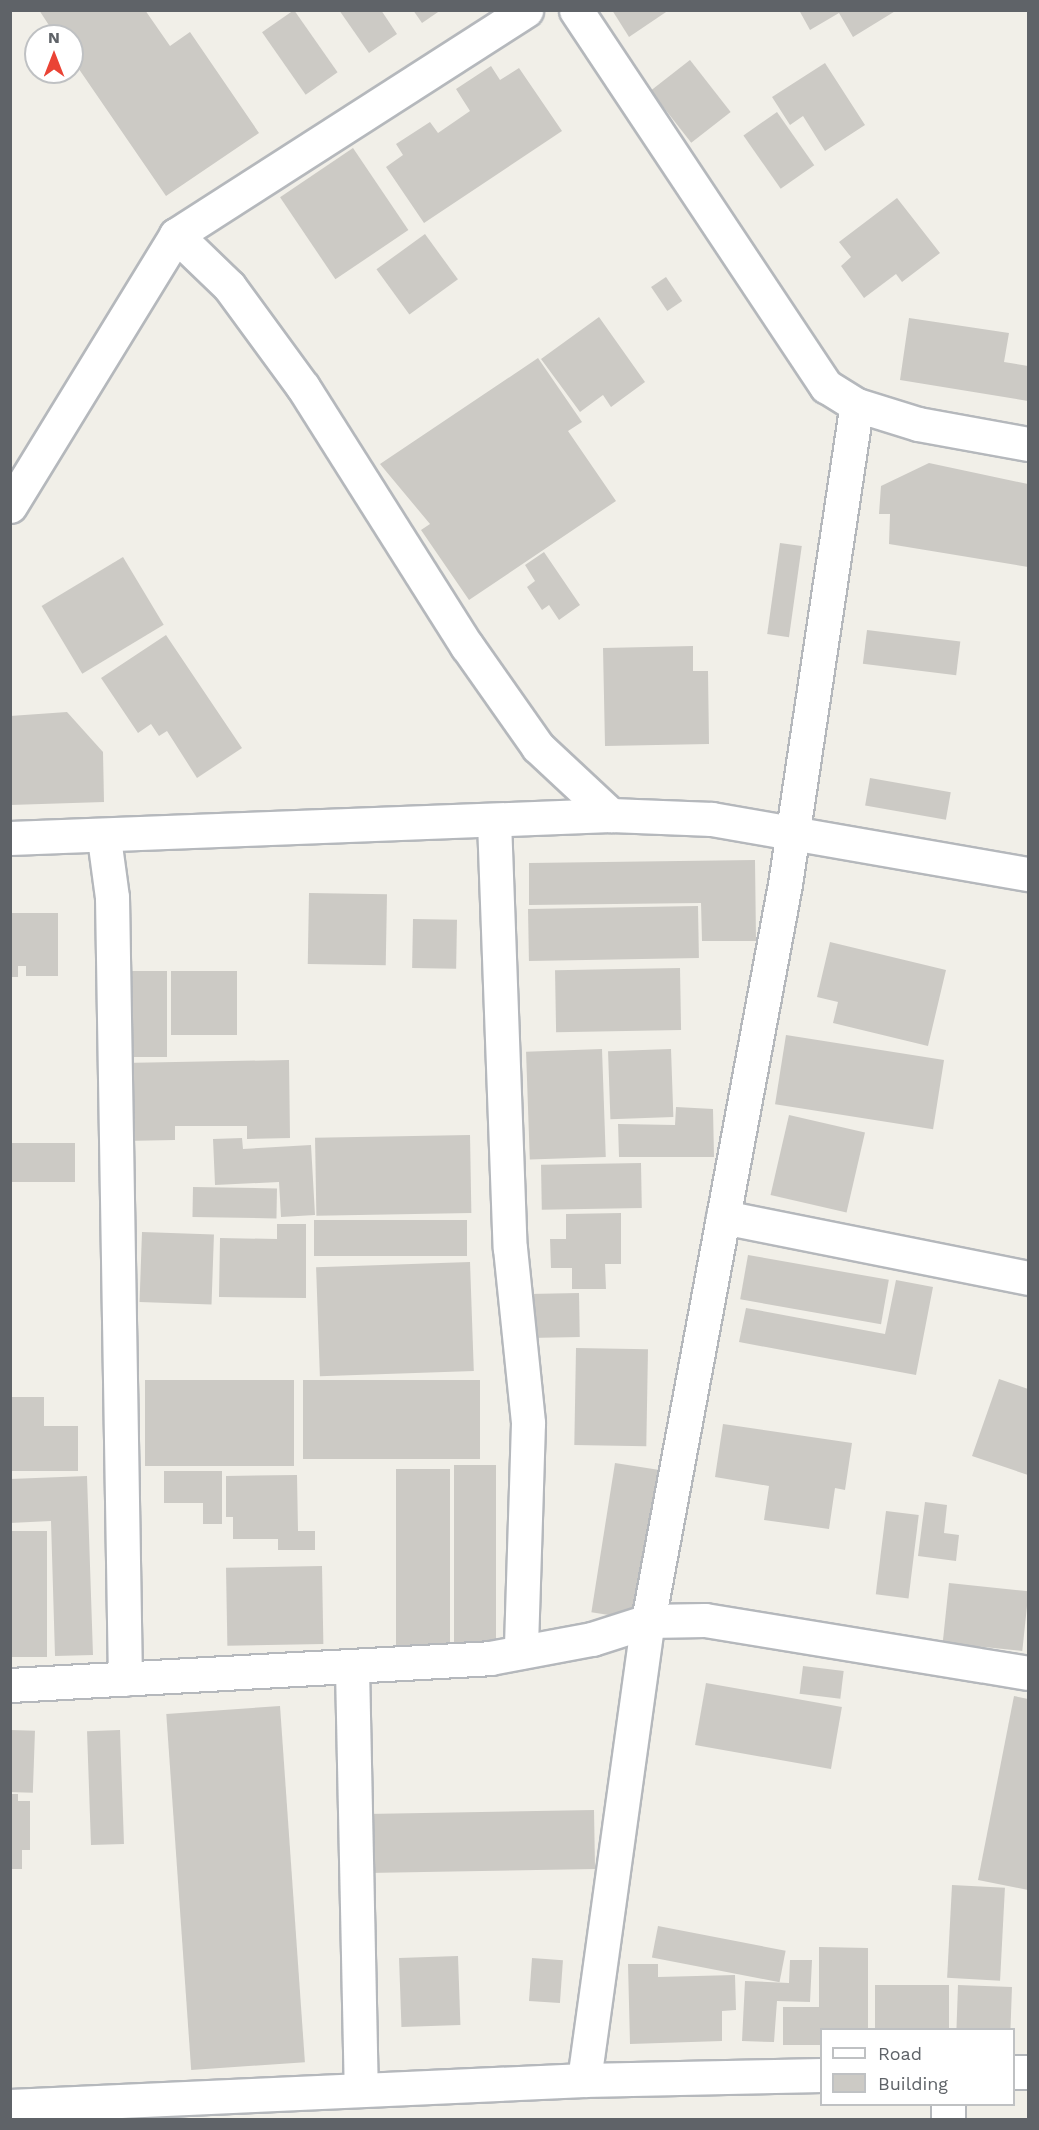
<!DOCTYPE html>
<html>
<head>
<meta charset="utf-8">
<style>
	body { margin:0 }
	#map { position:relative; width:1039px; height:2130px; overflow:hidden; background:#f1efe8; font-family:"Work Sans",sans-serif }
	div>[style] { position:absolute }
	.building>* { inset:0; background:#cccac5; transform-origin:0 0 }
	.roads { filter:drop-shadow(2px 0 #b5b8bc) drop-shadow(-2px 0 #b5b8bc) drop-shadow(0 2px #b5b8bc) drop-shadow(0 -2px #b5b8bc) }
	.minor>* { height:33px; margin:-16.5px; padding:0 16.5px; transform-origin:16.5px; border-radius:16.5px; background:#fff }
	span { translate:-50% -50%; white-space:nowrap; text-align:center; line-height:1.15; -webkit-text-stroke:6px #fff; paint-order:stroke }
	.frame { position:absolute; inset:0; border:12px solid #5f6368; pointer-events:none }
	.legend { position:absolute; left:820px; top:2028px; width:195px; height:78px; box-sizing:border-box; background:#fff; border:2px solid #bfc1c3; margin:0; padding:8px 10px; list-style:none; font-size:18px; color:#5f6368 }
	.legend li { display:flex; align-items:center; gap:12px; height:30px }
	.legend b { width:30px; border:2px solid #bfc1c3 }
	.north { position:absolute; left:24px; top:24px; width:60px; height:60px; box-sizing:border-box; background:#fff; border:2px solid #bfc1c3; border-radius:50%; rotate:0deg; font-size:16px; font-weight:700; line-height:24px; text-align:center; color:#5f6368 }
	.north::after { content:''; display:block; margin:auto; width:21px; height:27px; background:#ea4335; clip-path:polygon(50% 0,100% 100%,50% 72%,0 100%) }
</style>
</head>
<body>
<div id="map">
	<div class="building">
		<i style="clip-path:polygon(39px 10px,145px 10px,170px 46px,190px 32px,259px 133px,166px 196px,72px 59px,72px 36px,56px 36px)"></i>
		<i style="left:294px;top:10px;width:76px;height:39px;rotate:55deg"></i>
		<i style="clip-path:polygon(339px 10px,381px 10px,397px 34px,369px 53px)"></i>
		<i style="clip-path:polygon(413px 10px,441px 10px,422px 23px)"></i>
		<i style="clip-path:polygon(612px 10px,669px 10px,629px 37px)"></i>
		<i style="clip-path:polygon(799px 10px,897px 10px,853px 37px,839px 13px,810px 30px)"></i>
		<i style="left:690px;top:60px;width:66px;height:50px;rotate:52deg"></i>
		<i style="clip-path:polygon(825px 63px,865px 125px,825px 151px,803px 116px,790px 125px,772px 97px)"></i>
		<i style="clip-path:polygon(491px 66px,500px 80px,519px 68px,562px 131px,424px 223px,386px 167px,403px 155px,396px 144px,430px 122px,438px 133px,470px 111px,456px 89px)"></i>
		<i style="left:777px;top:112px;width:65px;height:41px;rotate:55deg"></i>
		<i style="left:353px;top:148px;width:99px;height:88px;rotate:56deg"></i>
		<i style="clip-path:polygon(897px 198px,940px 253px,902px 282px,896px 274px,864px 298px,841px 266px,851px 257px,839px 242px)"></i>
		<i style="left:425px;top:234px;width:56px;height:60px;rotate:54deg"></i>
		<i style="left:666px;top:277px;width:29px;height:18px;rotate:56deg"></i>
		<i style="clip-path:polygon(599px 317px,645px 382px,611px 407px,603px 395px,580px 412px,541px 359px)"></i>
		<i style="clip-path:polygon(909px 318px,1009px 333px,1004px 362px,1028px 366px,1028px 401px,900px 380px)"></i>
		<i style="clip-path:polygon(538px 358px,582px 422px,568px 431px,616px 501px,469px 600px,421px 530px,430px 524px,380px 464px)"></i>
		<i style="clip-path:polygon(929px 463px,1028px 484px,1028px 567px,889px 544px,890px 514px,879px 514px,881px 486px)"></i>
		<i style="left:780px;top:543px;width:22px;height:92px;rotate:8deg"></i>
		<i style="clip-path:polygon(544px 552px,580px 605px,559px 620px,549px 605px,542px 610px,527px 587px,535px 581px,525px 565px)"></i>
		<i style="left:123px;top:557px;width:79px;height:95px;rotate:59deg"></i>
		<i style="left:867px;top:630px;width:94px;height:34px;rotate:7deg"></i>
		<i style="clip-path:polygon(166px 635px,242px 748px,197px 778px,167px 731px,159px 736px,151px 724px,138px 733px,101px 678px)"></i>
		<i style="clip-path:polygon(693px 646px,693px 671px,708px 671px,709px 744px,605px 746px,603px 648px)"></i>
		<i style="clip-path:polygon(67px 712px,103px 752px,104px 802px,10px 805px,10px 716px)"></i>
		<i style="left:870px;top:778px;width:82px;height:28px;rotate:10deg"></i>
		<i style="clip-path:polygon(755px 860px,756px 941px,702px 941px,701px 903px,529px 905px,529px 863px)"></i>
		<i style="left:309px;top:893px;width:78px;height:71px;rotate:1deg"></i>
		<i style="left:698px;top:906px;width:52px;height:170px;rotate:89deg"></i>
		<i style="clip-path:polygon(10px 913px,58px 913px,58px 976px,26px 976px,26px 966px,18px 966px,18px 977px,10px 977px)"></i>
		<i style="left:413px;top:919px;width:44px;height:49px;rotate:1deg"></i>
		<i style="clip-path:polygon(830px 942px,946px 970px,928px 1046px,833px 1023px,838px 1002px,817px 997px)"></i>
		<i style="left:680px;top:968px;width:62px;height:125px;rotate:89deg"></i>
		<i style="left:120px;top:971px;width:47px;height:86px"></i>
		<i style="left:171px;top:971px;width:66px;height:64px"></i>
		<i style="left:786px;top:1035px;width:160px;height:70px;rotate:9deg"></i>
		<i style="left:602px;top:1049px;width:108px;height:76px;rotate:88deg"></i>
		<i style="left:671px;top:1049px;width:68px;height:63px;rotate:88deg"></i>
		<i style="clip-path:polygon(289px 1060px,290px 1138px,247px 1139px,247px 1126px,175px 1126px,175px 1140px,124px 1141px,122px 1063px)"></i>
		<i style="clip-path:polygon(676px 1107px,713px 1109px,714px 1157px,619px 1157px,618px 1124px,675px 1125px)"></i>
		<i style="left:789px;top:1115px;width:78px;height:82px;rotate:13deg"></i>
		<i style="left:470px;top:1135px;width:78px;height:155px;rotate:89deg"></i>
		<i style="clip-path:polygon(242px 1138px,243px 1149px,311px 1145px,315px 1215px,281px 1217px,279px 1182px,215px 1185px,213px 1139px)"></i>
		<i style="left:10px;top:1143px;width:65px;height:39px"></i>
		<i style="left:641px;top:1163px;width:45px;height:100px;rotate:89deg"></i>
		<i style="left:193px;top:1187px;width:84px;height:30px;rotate:1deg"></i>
		<i style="clip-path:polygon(621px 1213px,621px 1264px,605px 1264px,606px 1289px,572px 1289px,572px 1268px,551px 1268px,550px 1239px,566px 1239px,566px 1214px)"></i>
		<i style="left:467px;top:1220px;width:36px;height:153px;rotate:90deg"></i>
		<i style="clip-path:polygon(277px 1224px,306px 1224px,306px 1298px,219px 1297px,220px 1238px,277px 1239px)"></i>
		<i style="left:142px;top:1232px;width:72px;height:70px;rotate:2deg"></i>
		<i style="left:748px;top:1255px;width:143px;height:45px;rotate:10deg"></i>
		<i style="left:470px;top:1262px;width:109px;height:154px;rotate:88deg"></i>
		<i style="clip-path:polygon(896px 1280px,933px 1287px,916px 1375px,739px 1342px,746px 1308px,885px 1334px)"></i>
		<i style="left:579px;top:1293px;width:44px;height:51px;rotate:89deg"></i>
		<i style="left:576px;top:1348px;width:72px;height:97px;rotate:1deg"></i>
		<i style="clip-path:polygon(999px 1379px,1028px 1389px,1028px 1475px,972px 1456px)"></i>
		<i style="left:145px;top:1380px;width:149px;height:86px"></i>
		<i style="left:480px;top:1380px;width:79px;height:177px;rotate:90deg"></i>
		<i style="clip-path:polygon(10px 1397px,44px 1397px,44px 1426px,78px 1426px,78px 1471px,10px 1471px)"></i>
		<i style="clip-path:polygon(723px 1424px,852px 1443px,845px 1490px,835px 1488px,829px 1529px,764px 1520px,769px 1486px,715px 1477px)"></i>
		<i style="left:615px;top:1463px;width:45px;height:151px;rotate:9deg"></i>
		<i style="left:454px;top:1465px;width:42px;height:181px"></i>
		<i style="left:396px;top:1469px;width:54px;height:178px"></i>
		<i style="clip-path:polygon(164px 1471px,222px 1471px,222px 1524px,203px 1524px,203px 1503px,164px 1503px)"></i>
		<i style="clip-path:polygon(297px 1475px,298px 1531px,315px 1531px,315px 1550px,278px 1550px,278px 1539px,233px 1539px,233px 1517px,226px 1517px,226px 1476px)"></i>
		<i style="clip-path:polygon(87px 1476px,93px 1655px,55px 1656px,51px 1521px,10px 1523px,10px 1479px)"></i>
		<i style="clip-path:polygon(925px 1502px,947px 1505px,944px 1533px,959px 1535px,956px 1561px,918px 1556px)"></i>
		<i style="left:886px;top:1511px;width:33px;height:84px;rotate:7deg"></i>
		<i style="left:10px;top:1531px;width:37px;height:126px"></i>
		<i style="left:322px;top:1566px;width:78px;height:96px;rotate:89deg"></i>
		<i style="left:949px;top:1583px;width:80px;height:60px;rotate:6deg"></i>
		<i style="left:803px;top:1666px;width:41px;height:28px;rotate:7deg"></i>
		<i style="left:706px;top:1683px;width:138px;height:63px;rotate:10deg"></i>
		<i style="clip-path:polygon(1014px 1696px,1028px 1699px,1028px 1890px,978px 1880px)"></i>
		<i style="left:280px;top:1706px;width:357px;height:114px;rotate:86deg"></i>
		<i style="left:10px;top:1730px;width:25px;height:62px;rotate:2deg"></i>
		<i style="left:120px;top:1730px;width:114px;height:33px;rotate:88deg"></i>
		<i style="clip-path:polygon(10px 1794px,18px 1794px,18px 1801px,30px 1801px,30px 1850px,22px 1850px,22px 1869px,10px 1869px)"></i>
		<i style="left:594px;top:1810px;width:59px;height:228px;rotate:89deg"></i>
		<i style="left:952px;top:1885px;width:53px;height:93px;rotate:3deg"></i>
		<i style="left:658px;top:1926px;width:130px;height:32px;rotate:11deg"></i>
		<i style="clip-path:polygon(819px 1947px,868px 1948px,868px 2030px,822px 2030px,822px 2045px,783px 2045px,783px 2007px,819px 2007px)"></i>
		<i style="left:458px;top:1956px;width:69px;height:59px;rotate:88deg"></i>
		<i style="left:532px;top:1958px;width:31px;height:43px;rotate:4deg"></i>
		<i style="clip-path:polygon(790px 1960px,812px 1960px,810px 2002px,777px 2001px,774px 2042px,742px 2041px,745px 1981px,789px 1983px)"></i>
		<i style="clip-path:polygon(628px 1964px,658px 1964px,658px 1977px,735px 1975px,736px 2010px,722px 2011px,722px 2041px,630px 2044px)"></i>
		<i style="left:875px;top:1985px;width:74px;height:45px"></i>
		<i style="left:958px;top:1985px;width:54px;height:45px;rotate:2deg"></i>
	</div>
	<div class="roads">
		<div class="minor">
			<i style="left:576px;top:10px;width:452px;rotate:56.4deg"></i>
			<i style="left:826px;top:386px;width:36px;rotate:32deg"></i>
			<i style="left:857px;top:405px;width:64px;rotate:17.3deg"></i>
			<i style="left:918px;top:424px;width:112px;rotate:10.3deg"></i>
			<i style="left:176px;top:235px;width:74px;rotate:43.9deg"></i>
			<i style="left:229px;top:286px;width:125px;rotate:53.8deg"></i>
			<i style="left:303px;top:387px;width:307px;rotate:57.7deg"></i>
			<i style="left:467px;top:646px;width:123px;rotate:54.9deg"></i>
			<i style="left:538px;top:747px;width:100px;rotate:43deg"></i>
			<i style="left:10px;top:506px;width:318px;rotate:-58.5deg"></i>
			<i style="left:176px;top:235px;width:416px;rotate:-32.7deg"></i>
			<i style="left:494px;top:821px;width:427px;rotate:87.9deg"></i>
			<i style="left:510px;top:1248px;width:176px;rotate:84.1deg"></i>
			<i style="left:528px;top:1423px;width:229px;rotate:91.8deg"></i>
			<i style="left:10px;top:838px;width:601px;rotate:-2.19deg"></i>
			<i style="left:611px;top:815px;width:101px;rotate:2.3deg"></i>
			<i style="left:712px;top:819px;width:321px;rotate:9.9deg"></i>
			<i style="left:104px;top:838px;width:60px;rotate:82.3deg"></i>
			<i style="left:112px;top:897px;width:782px;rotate:89.05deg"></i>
			<i style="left:723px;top:1217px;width:311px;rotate:11.3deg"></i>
			<i style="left:352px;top:1668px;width:422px;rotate:88.8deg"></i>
			<i style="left:10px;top:1685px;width:481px;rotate:-3.2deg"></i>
			<i style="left:490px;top:1658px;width:104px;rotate:-10.6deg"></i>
			<i style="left:592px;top:1639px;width:59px;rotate:-17.8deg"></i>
			<i style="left:648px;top:1621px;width:57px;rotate:-1deg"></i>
			<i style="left:705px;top:1620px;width:327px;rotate:9.3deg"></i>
			<i style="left:1014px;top:2072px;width:14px"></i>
			<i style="left:584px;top:2080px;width:463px;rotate:-82.1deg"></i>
			<i style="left:648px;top:1621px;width:750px;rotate:-79.47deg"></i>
			<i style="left:785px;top:884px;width:484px;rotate:-81.5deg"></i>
			<i style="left:948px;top:2104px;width:16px;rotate:90deg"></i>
			<i style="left:10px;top:2106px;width:575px;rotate:-2.59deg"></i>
			<i style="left:584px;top:2080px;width:238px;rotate:-1.2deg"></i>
		</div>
	</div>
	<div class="frame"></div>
	<ul class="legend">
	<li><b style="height:8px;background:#fff"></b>Road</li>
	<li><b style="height:16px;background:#cccac5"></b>Building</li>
	</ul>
	<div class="north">N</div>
</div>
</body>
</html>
